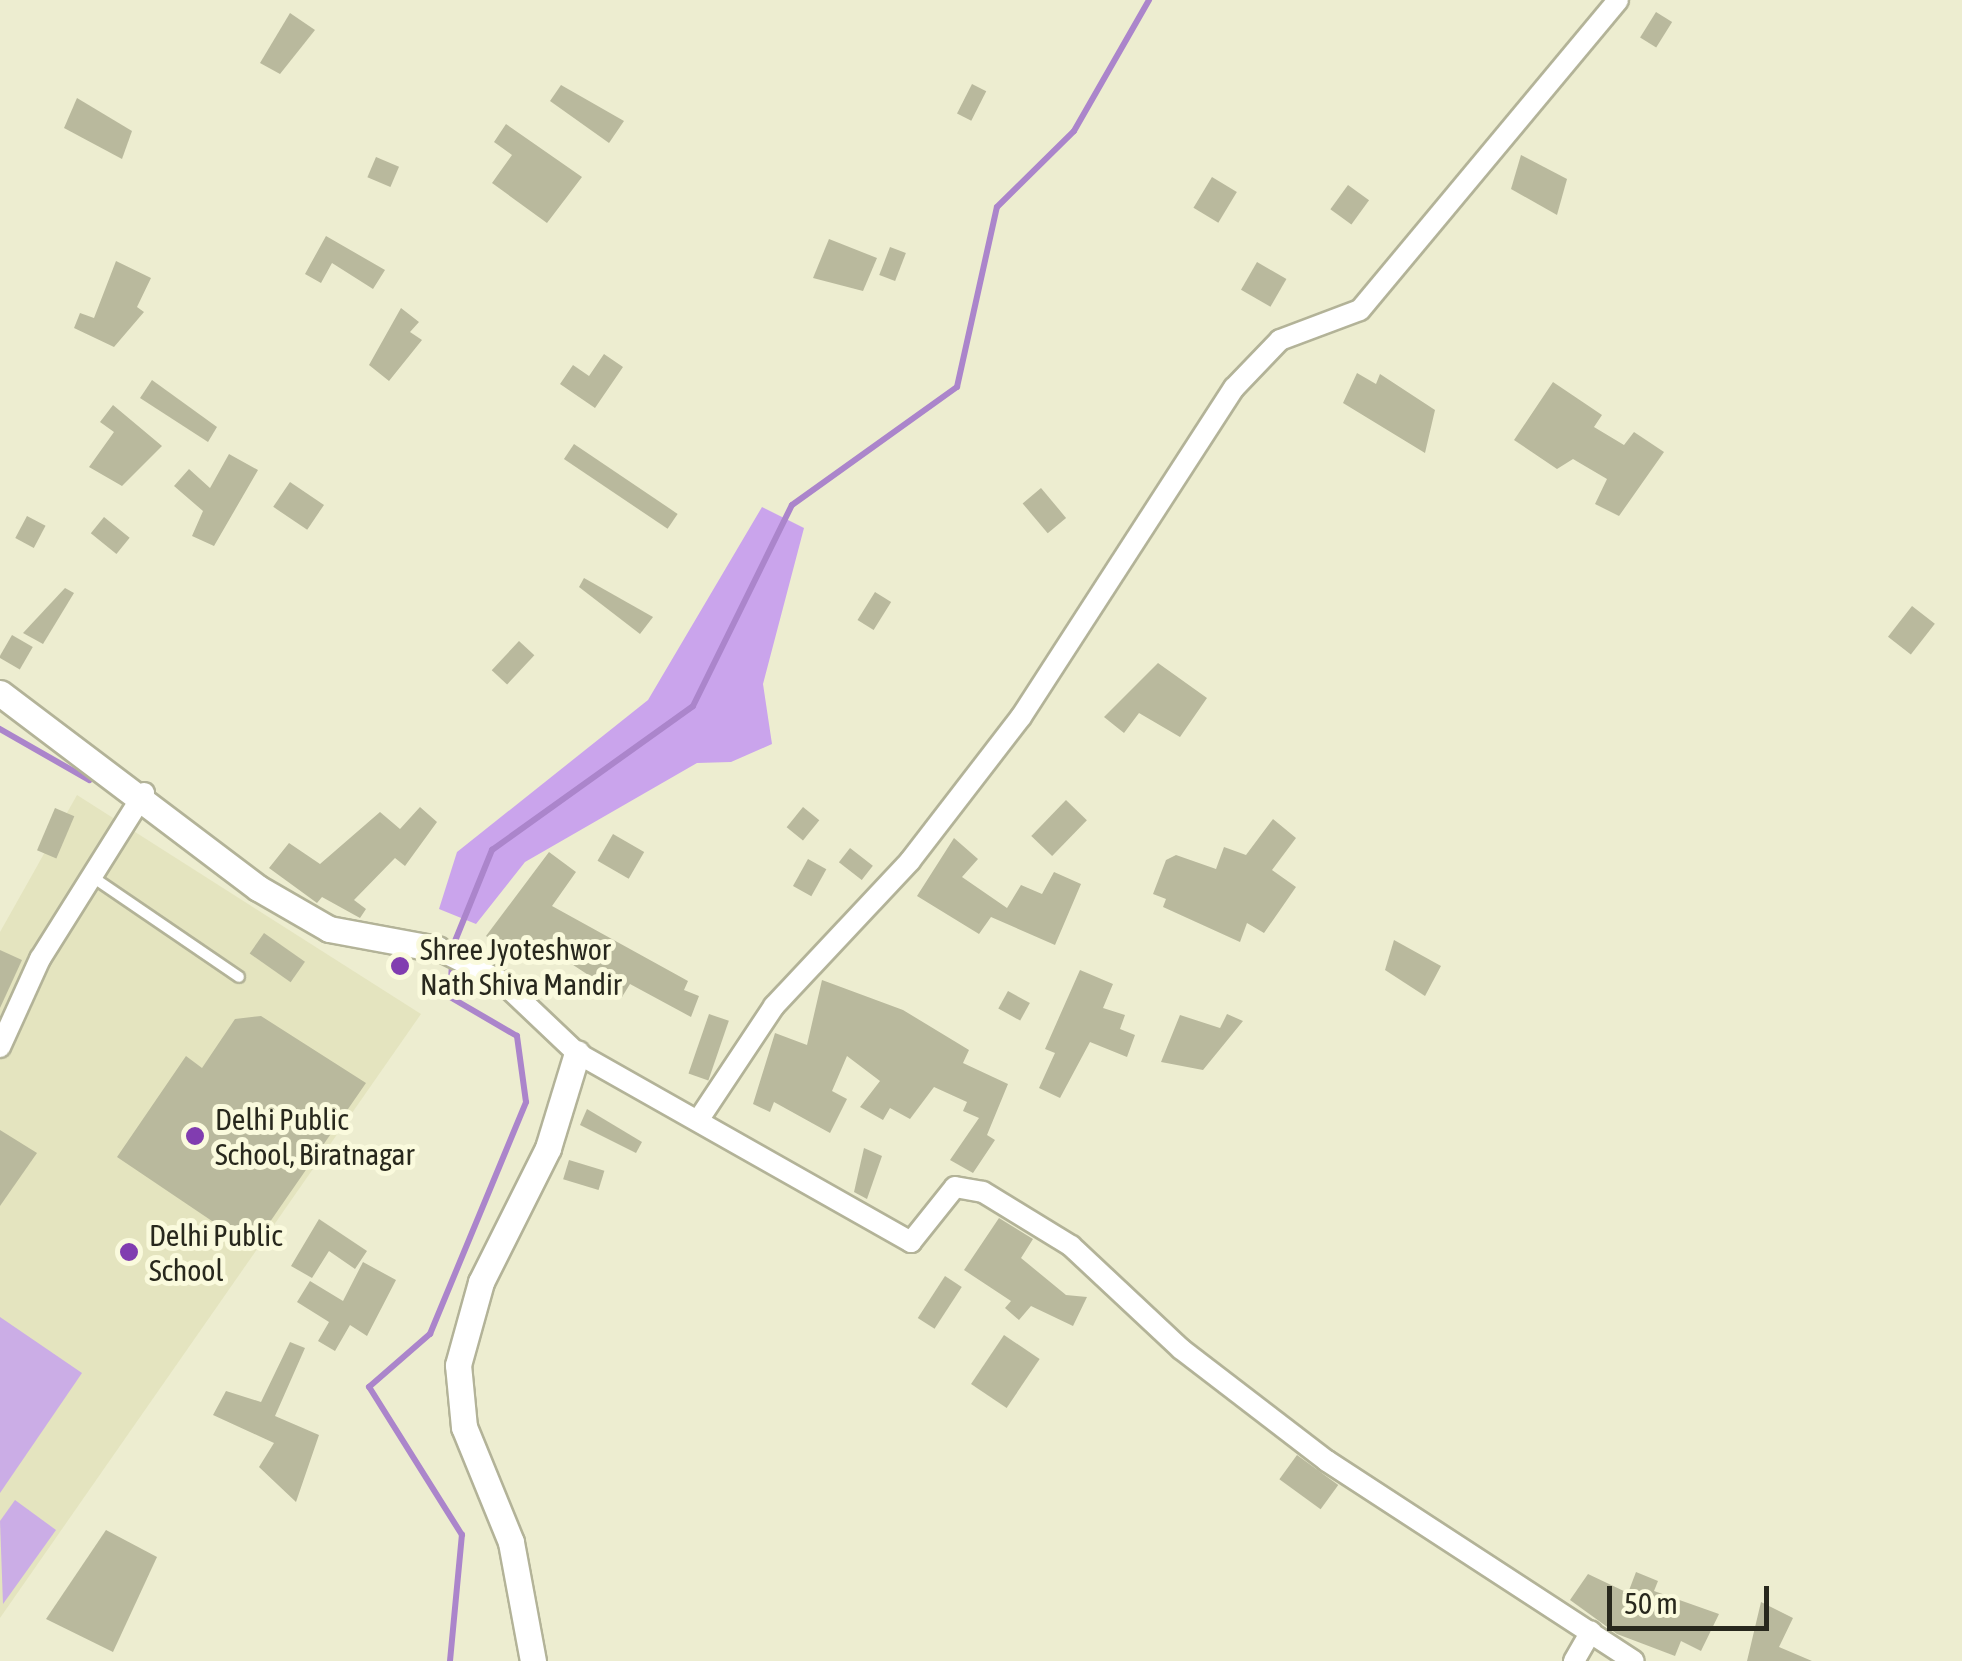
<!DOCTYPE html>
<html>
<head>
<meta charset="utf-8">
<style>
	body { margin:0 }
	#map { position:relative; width:1962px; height:1661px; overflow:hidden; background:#ededd0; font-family:"Asap Condensed",sans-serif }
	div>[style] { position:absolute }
	.built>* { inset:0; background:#e4e4bf }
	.green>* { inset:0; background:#cbade6 }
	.forest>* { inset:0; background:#caa4ec }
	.stream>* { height:6px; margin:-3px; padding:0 3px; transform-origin:3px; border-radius:3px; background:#ab85cb }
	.building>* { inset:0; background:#b9b99d; transform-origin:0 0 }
	.roads { filter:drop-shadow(2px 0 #b3b398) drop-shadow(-2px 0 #b3b398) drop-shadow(0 2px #b3b398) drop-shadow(0 -2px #b3b398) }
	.service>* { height:10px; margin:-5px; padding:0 5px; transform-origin:5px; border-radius:5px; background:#fff }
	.minor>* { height:20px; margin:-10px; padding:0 10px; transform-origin:10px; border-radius:10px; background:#fff }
	.tertiary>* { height:25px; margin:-12.5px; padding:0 12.5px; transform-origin:12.5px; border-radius:12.5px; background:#fff }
	.dots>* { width:28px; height:28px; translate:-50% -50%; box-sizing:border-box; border:5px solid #fafadd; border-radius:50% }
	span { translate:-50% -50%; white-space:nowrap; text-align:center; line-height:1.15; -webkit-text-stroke:10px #fafadd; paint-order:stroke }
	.poi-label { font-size:30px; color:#28281d }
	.left { translate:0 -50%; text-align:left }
	.scale { position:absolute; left:1607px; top:1586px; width:162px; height:45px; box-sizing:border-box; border:5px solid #28281d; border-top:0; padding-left:12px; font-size:30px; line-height:35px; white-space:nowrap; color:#28281d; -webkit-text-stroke:8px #fafadd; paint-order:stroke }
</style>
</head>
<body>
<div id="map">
	<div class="built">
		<i style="clip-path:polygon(77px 795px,421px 1014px,0 1618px,0 932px)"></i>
	</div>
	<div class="green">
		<i style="clip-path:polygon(0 1317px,82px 1373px,0 1493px)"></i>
		<i style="clip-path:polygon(15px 1500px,56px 1530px,3px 1604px,0 1521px)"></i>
	</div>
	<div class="forest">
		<i style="clip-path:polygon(762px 507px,804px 528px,763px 684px,772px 744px,731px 762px,697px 763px,525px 862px,476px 924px,439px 909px,457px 852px,648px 700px)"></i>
	</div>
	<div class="stream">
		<i style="left:0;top:729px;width:103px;rotate:29.8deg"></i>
		<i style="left:450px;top:1661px;width:127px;rotate:-84.6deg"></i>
		<i style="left:462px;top:1535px;width:175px;rotate:-122.1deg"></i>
		<i style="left:369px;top:1387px;width:81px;rotate:-41deg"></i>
		<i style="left:430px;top:1334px;width:251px;rotate:-67.5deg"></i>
		<i style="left:526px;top:1102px;width:67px;rotate:-97.8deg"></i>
		<i style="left:517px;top:1036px;width:78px;rotate:-149.8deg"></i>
		<i style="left:450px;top:997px;width:51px;rotate:-86.6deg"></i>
		<i style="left:453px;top:946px;width:104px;rotate:-67.9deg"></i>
		<i style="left:492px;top:850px;width:247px;rotate:-35.6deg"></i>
		<i style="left:693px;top:706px;width:224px;rotate:-63.8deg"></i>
		<i style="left:792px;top:505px;width:203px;rotate:-35.6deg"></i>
		<i style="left:957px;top:387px;width:184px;rotate:-77.5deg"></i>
		<i style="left:997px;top:207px;width:108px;rotate:-44.6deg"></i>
		<i style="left:1074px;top:131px;width:151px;rotate:-60.2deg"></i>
	</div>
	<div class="building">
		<i style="left:1656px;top:12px;width:19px;height:30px;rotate:32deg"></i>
		<i style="clip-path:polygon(290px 13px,315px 30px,280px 74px,260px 63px)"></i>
		<i style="left:972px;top:84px;width:16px;height:33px;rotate:27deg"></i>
		<i style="clip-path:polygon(561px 85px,624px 121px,609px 143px,550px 101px)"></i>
		<i style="clip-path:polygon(77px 98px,132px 131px,122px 159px,64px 128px)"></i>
		<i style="clip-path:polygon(506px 124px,582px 177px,547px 223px,492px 183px,512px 155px,494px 142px)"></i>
		<i style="clip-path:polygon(1521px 155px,1567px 179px,1557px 215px,1511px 189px)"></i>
		<i style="left:376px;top:157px;width:25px;height:22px;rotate:23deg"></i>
		<i style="left:1212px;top:177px;width:29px;height:36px;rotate:31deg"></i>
		<i style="left:1348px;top:185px;width:26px;height:30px;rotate:36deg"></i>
		<i style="clip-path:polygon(326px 236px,385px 270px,373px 289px,332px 263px,321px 283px,305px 274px)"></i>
		<i style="clip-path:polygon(829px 239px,877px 258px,863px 291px,813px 278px)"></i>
		<i style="left:890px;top:247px;width:17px;height:30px;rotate:21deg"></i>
		<i style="clip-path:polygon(116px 261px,151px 278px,137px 307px,144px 312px,114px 347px,74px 328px,80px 313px,94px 318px)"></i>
		<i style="left:1257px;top:262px;width:34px;height:32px;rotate:30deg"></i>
		<i style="clip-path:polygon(401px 308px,419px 322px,410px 332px,422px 340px,389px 381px,369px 365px)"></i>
		<i style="clip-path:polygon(604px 354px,623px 367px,595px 408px,560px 384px,573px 365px,589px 376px)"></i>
		<i style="clip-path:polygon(1357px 373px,1376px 384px,1380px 374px,1435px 410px,1425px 453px,1343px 403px)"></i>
		<i style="clip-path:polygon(152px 380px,217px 427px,208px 442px,140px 398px)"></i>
		<i style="clip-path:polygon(1553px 382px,1602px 415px,1594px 427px,1624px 445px,1634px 432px,1664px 452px,1619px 516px,1595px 504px,1607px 479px,1573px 459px,1557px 469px,1514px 440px)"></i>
		<i style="clip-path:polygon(113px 405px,162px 446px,122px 486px,89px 467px,114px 432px,100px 422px)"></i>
		<i style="left:574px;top:444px;width:125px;height:18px;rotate:34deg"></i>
		<i style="clip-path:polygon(229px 454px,258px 470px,214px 546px,192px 536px,203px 511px,174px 486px,189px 469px,210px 488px)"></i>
		<i style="left:290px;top:482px;width:41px;height:30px;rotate:34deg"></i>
		<i style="left:1041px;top:488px;width:39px;height:24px;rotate:50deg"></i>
		<i style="left:27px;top:516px;width:21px;height:25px;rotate:28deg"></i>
		<i style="left:104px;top:517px;width:33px;height:21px;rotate:39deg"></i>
		<i style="clip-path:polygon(584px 578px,653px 617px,640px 634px,579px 587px)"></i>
		<i style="clip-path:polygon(65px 588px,74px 593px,43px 644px,23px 633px)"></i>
		<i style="left:875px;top:592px;width:19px;height:33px;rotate:32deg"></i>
		<i style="left:1912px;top:606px;width:29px;height:39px;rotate:38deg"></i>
		<i style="left:12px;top:635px;width:24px;height:26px;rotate:30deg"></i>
		<i style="left:519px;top:641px;width:21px;height:40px;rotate:43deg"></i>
		<i style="clip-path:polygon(1158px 663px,1207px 698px,1180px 737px,1139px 713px,1124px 733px,1104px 717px)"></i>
		<i style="left:1066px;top:800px;width:29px;height:50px;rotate:44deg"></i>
		<i style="clip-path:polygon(420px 807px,437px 822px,405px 866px,395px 858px,354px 900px,366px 909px,360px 918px,322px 897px,317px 903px,269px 868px,289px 843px,320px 864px,380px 812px,400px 829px)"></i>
		<i style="left:803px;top:807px;width:21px;height:26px;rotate:39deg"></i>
		<i style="left:55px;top:808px;width:21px;height:46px;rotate:23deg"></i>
		<i style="clip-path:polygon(1273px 819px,1296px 838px,1272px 870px,1296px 887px,1264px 933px,1247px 923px,1240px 942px,1163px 907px,1166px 899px,1153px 894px,1166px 860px,1176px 855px,1216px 869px,1224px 847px,1246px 855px)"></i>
		<i style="left:613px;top:834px;width:36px;height:31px;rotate:30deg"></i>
		<i style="clip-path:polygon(954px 838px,978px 859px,962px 877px,1007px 908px,1021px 885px,1042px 894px,1054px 872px,1081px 884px,1055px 945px,991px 917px,979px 934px,917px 896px)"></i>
		<i style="left:850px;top:848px;width:29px;height:18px;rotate:38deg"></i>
		<i style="clip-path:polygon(549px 852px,576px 872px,552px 906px,688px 981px,684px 990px,699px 996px,691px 1017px,630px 984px,622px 997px,541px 944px,527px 964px,486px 936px)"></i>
		<i style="left:808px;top:859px;width:21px;height:31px;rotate:29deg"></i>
		<i style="left:264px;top:933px;width:50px;height:25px;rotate:35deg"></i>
		<i style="clip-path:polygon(1394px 940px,1441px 966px,1425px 996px,1385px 970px)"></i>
		<i style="clip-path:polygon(0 950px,22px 960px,0 1008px)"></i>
		<i style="clip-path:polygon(1080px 970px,1113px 984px,1103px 1008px,1125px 1015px,1120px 1029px,1135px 1035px,1127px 1057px,1090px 1042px,1060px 1098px,1039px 1088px,1055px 1053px,1045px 1049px)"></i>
		<i style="clip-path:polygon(822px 980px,903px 1010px,969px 1050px,963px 1063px,1008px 1084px,987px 1135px,995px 1140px,973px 1173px,950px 1160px,979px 1118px,963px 1111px,967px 1102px,934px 1087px,910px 1119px,890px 1108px,883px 1120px,860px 1107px,880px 1081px,847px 1056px,832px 1091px,847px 1099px,830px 1133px,774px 1102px,770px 1112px,753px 1104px,775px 1033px,807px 1045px)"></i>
		<i style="left:1008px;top:991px;width:25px;height:20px;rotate:29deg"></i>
		<i style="left:709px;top:1014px;width:21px;height:63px;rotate:19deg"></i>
		<i style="clip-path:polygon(1227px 1014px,1243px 1021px,1203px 1070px,1161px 1062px,1180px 1015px,1220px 1028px)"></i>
		<i style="clip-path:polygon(261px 1016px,366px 1083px,252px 1248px,117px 1157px,186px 1056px,202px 1068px,235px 1019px)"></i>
		<i style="clip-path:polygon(587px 1109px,642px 1142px,636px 1153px,580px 1125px)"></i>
		<i style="clip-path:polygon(0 1130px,37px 1153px,0 1206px)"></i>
		<i style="clip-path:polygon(864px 1148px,882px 1156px,867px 1199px,854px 1192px)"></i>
		<i style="left:569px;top:1160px;width:37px;height:20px;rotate:17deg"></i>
		<i style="clip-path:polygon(999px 1218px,1033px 1239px,1021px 1258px,1066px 1295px,1087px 1297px,1073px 1326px,1031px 1306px,1019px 1320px,1005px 1308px,1011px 1301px,964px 1270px)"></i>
		<i style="clip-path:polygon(319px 1219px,367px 1251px,355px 1269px,329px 1251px,312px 1278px,291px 1266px)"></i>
		<i style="clip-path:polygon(363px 1262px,396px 1280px,367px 1336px,350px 1325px,335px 1351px,318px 1341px,329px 1322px,297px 1302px,310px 1281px,343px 1301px)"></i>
		<i style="left:945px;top:1276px;width:20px;height:50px;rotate:33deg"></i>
		<i style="left:1004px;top:1335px;width:43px;height:59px;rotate:34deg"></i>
		<i style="clip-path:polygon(290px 1342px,305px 1348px,275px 1416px,319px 1435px,296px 1502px,259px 1467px,274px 1443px,213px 1415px,226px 1391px,261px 1402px)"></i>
		<i style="left:1297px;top:1455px;width:51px;height:30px;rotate:36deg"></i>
		<i style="clip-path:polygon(106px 1530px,157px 1557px,113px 1652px,46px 1619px)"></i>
		<i style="clip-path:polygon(1636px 1572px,1658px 1581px,1654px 1591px,1719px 1614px,1701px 1651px,1681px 1641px,1675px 1656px,1617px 1634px,1570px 1600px,1588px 1574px,1628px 1593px)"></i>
		<i style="clip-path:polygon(1761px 1602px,1793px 1618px,1779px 1647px,1812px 1661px,1747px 1661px)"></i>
	</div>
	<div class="roads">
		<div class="service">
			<i style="left:91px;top:876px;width:179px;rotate:34.3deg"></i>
		</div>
		<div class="minor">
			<i style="left:437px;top:949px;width:72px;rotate:26.6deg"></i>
			<i style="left:501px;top:981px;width:105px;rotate:43.5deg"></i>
			<i style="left:577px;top:1053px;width:384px;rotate:29.5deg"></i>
			<i style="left:911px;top:1242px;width:70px;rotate:-51.3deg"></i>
			<i style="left:955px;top:1187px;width:28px;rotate:10deg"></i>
			<i style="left:983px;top:1192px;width:103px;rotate:31.5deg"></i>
			<i style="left:1071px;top:1246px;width:151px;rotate:43.1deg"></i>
			<i style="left:1181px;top:1349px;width:184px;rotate:37.5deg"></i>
			<i style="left:1327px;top:1461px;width:366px;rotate:33.1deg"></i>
			<i style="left:0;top:1047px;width:97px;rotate:-65.6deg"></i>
			<i style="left:40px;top:959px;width:196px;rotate:-57.9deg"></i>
			<i style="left:699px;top:1119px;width:136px;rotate:-56.4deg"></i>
			<i style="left:774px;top:1006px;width:199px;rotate:-46.8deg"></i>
			<i style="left:910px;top:861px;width:182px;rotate:-52.4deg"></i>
			<i style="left:1021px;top:717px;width:392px;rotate:-57.1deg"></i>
			<i style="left:1234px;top:388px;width:66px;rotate:-46.2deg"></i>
			<i style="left:1280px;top:340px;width:85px;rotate:-20.6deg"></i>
			<i style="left:1360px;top:310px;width:403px;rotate:-50.2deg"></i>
			<i style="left:1574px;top:1661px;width:34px;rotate:-60deg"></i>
		</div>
		<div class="tertiary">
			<i style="left:0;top:693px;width:323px;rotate:37.1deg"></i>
			<i style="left:258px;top:888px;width:82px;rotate:30deg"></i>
			<i style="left:329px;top:929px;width:110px;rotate:10.5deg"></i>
			<i style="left:533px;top:1661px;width:121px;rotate:-100.5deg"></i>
			<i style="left:511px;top:1542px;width:124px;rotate:-112.2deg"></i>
			<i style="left:464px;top:1427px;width:62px;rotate:-95.5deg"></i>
			<i style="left:458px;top:1365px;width:86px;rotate:-74.5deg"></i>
			<i style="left:481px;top:1282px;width:150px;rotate:-63.4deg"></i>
			<i style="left:548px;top:1148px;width:99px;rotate:-73deg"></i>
		</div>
	</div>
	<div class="dots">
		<i style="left:400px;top:966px;background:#813db0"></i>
		<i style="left:195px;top:1136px;background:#813db0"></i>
		<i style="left:129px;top:1252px;background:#813db0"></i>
	</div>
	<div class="poi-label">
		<span class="left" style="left:420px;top:966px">Shree Jyoteshwor<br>Nath Shiva Mandir</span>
		<span class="left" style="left:215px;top:1136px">Delhi Public<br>School, Biratnagar</span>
		<span class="left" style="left:149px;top:1252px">Delhi Public<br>School</span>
	</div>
	<div class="scale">50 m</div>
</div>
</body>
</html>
